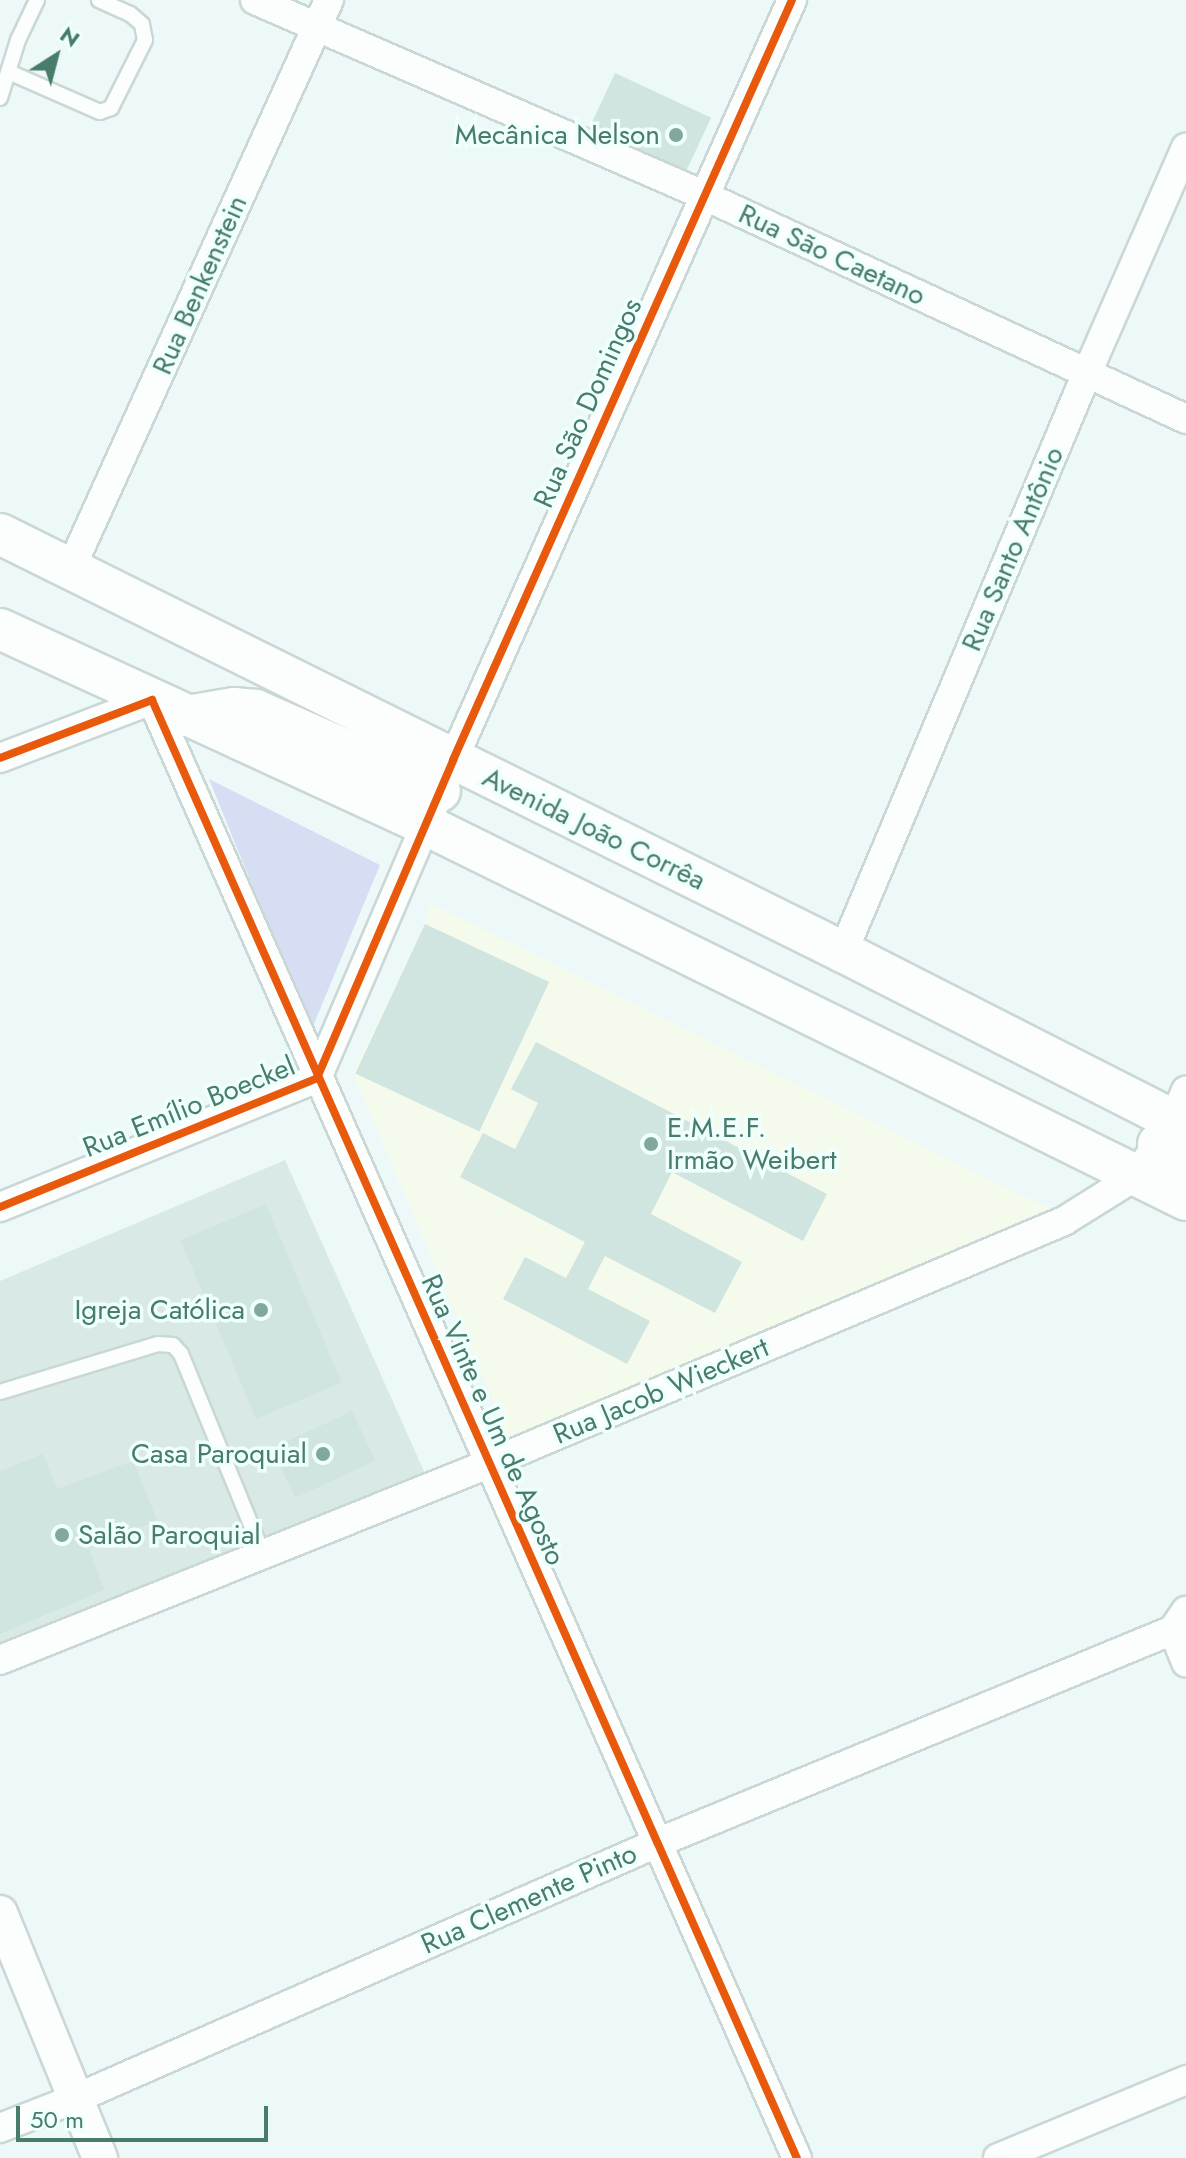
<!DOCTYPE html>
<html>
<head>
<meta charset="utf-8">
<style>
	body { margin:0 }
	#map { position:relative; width:1186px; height:2158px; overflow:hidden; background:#ecf9f8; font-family:Jost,sans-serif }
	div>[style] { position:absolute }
	.industrial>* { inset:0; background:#d9eae6 }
	.education>* { inset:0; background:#f4faec }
	.green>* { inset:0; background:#d5def2 }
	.building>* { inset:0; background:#d0e4e0; transform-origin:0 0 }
	.roads { filter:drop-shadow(2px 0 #c9d7d5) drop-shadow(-2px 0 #c9d7d5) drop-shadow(0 2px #c9d7d5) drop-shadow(0 -2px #c9d7d5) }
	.service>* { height:14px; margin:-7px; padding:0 7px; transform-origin:7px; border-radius:7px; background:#fcfefe }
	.minor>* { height:28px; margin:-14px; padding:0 14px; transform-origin:14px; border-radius:14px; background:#fcfefe }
	.tertiary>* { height:34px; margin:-17px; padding:0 17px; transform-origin:17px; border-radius:17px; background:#fcfefe }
	.secondary>* { height:40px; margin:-20px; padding:0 20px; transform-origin:20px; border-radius:20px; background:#fcfefe }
	.cycleway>* { height:8px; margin:-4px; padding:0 4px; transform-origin:4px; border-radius:4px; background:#e8590c }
	.dots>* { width:22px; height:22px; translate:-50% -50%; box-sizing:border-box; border:4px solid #effffe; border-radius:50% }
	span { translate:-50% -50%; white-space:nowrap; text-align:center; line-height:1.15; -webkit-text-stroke:7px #effffe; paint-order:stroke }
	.poi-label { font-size:28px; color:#487c6b }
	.right { translate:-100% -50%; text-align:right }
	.left { translate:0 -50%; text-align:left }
	.street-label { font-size:28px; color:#487c6b }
	.north { position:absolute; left:16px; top:16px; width:80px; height:80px; -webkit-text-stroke:6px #effffe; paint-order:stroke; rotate:36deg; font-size:22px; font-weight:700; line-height:32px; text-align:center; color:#487c6b }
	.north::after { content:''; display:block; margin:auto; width:28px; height:36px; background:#487c6b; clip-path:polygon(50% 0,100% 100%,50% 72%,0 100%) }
	.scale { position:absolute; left:16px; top:2106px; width:252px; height:36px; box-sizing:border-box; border:4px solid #487c6b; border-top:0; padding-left:10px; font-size:24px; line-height:28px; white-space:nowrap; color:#487c6b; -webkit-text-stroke:6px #effffe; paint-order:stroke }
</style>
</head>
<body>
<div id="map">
	<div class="industrial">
		<i style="clip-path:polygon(285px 1160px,427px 1478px,0 1649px,0 1281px)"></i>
	</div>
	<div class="education">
		<i style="clip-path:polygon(430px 903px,1062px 1215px,509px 1439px,353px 1073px,425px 924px)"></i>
	</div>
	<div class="green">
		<i style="clip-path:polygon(209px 779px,380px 865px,311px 1031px)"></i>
	</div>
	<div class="building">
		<i style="left:615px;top:73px;width:106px;height:59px;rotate:25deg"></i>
		<i style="left:425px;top:924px;width:137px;height:165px;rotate:25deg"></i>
		<i style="clip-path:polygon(536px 1042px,827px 1194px,803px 1241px,672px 1172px,651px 1214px,742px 1262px,715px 1313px,605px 1256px,588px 1289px,650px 1321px,627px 1364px,503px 1299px,525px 1257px,566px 1278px,585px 1242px,460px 1177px,483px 1133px,515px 1149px,538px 1103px,511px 1089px)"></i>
		<i style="left:266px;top:1204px;width:194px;height:93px;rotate:67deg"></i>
		<i style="left:352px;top:1411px;width:55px;height:88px;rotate:65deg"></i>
		<i style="clip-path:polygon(43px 1454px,57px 1489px,133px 1461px,157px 1520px,89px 1549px,104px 1590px,0 1634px,0 1471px)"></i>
	</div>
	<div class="roads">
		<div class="service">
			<i style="left:11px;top:73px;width:97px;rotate:23.7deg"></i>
			<i style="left:100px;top:112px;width:12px;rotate:-20deg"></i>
			<i style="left:111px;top:108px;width:76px;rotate:-63.4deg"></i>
			<i style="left:145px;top:40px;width:16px;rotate:-101deg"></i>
			<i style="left:142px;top:24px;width:16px;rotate:-140deg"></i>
			<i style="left:130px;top:14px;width:34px;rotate:-156deg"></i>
			<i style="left:0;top:98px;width:61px;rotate:-72.8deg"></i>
			<i style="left:18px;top:40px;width:44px;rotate:-64.6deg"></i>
			<i style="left:0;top:1392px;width:165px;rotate:-16.9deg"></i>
			<i style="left:158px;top:1344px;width:15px;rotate:4deg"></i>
			<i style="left:173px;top:1345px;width:12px;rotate:48deg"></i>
			<i style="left:181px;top:1354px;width:216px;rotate:67.7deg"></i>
		</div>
		<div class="minor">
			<i style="left:255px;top:0;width:491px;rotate:23.5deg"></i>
			<i style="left:705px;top:196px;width:530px;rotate:24.87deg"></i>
			<i style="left:70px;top:570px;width:626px;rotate:-65.56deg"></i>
			<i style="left:0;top:758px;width:163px;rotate:-20.9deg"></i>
			<i style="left:152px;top:700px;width:1594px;rotate:66.14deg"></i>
			<i style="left:843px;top:952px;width:628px;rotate:-67.15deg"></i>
			<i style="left:1087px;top:373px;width:246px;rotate:-66.3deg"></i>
			<i style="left:0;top:1207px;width:342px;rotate:-22.1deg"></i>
			<i style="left:317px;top:1078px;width:346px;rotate:-66.8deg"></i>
			<i style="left:453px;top:760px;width:832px;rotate:-65.96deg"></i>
			<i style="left:1173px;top:1630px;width:35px;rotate:68deg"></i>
			<i style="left:0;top:1660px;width:526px;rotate:-21.88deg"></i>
			<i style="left:488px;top:1464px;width:625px;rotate:-22.87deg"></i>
			<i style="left:1064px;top:1221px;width:85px;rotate:-32deg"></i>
			<i style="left:1136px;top:1176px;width:66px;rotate:-56.1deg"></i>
			<i style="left:1173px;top:1121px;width:33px;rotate:-67deg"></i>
			<i style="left:0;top:2128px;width:83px;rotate:-21.3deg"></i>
			<i style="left:77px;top:2098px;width:634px;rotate:-23.73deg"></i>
			<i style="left:657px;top:1843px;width:558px;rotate:-22.43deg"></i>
			<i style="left:1173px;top:1630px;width:23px;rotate:-56deg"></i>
			<i style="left:998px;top:2158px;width:204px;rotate:-22.5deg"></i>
		</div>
		<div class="tertiary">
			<i style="left:0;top:1913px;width:265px;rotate:67.8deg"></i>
		</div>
		<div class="secondary">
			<i style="left:0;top:534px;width:941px;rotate:26.37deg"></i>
			<i style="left:843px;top:952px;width:385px;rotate:27deg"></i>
			<i style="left:0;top:629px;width:469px;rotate:24.7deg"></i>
			<i style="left:426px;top:825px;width:847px;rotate:26.26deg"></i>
			<i style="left:187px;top:716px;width:48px;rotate:-9.7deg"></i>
			<i style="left:234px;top:708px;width:22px;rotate:5deg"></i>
			<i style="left:256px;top:710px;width:201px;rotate:23.8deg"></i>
			<i style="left:1158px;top:1144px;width:31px;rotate:27deg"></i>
		</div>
	</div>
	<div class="cycleway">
		<i style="left:0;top:758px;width:163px;rotate:-20.9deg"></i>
		<i style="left:152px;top:700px;width:1594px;rotate:66.14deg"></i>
		<i style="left:0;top:1207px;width:342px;rotate:-22.1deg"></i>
		<i style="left:317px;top:1078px;width:346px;rotate:-66.8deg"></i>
		<i style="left:453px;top:760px;width:832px;rotate:-65.96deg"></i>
	</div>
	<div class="dots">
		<i style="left:676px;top:135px;background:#81a89c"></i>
		<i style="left:651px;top:1144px;background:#81a89c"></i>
		<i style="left:261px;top:1310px;background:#81a89c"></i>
		<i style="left:323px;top:1454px;background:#81a89c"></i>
		<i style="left:62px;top:1535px;background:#81a89c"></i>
	</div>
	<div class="poi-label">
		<span class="right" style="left:660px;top:135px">Mecânica Nelson</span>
		<span class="left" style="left:667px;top:1144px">E.M.E.F.<br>Irmão Weibert</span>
		<span class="right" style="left:245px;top:1310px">Igreja Católica</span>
		<span class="right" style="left:307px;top:1454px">Casa Paroquial</span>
		<span class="left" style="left:78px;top:1535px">Salão Paroquial</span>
	</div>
	<div class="street-label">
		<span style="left:832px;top:255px;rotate:25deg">Rua São Caetano</span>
		<span style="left:200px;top:285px;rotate:-66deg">Rua Benkenstein</span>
		<span style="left:588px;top:403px;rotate:-66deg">Rua São Domingos</span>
		<span style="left:1013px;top:549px;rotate:-67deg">Rua Santo Antônio</span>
		<span style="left:594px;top:829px;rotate:26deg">Avenida João Corrêa</span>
		<span style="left:189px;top:1107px;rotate:-22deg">Rua Emílio Boeckel</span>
		<span style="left:661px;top:1391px;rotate:-23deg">Rua Jacob Wieckert</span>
		<span style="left:493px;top:1420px;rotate:66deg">Rua Vinte e Um de Agosto</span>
		<span style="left:529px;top:1899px;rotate:-24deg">Rua Clemente Pinto</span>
	</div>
	<div class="north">N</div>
	<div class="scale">50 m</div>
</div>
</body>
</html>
